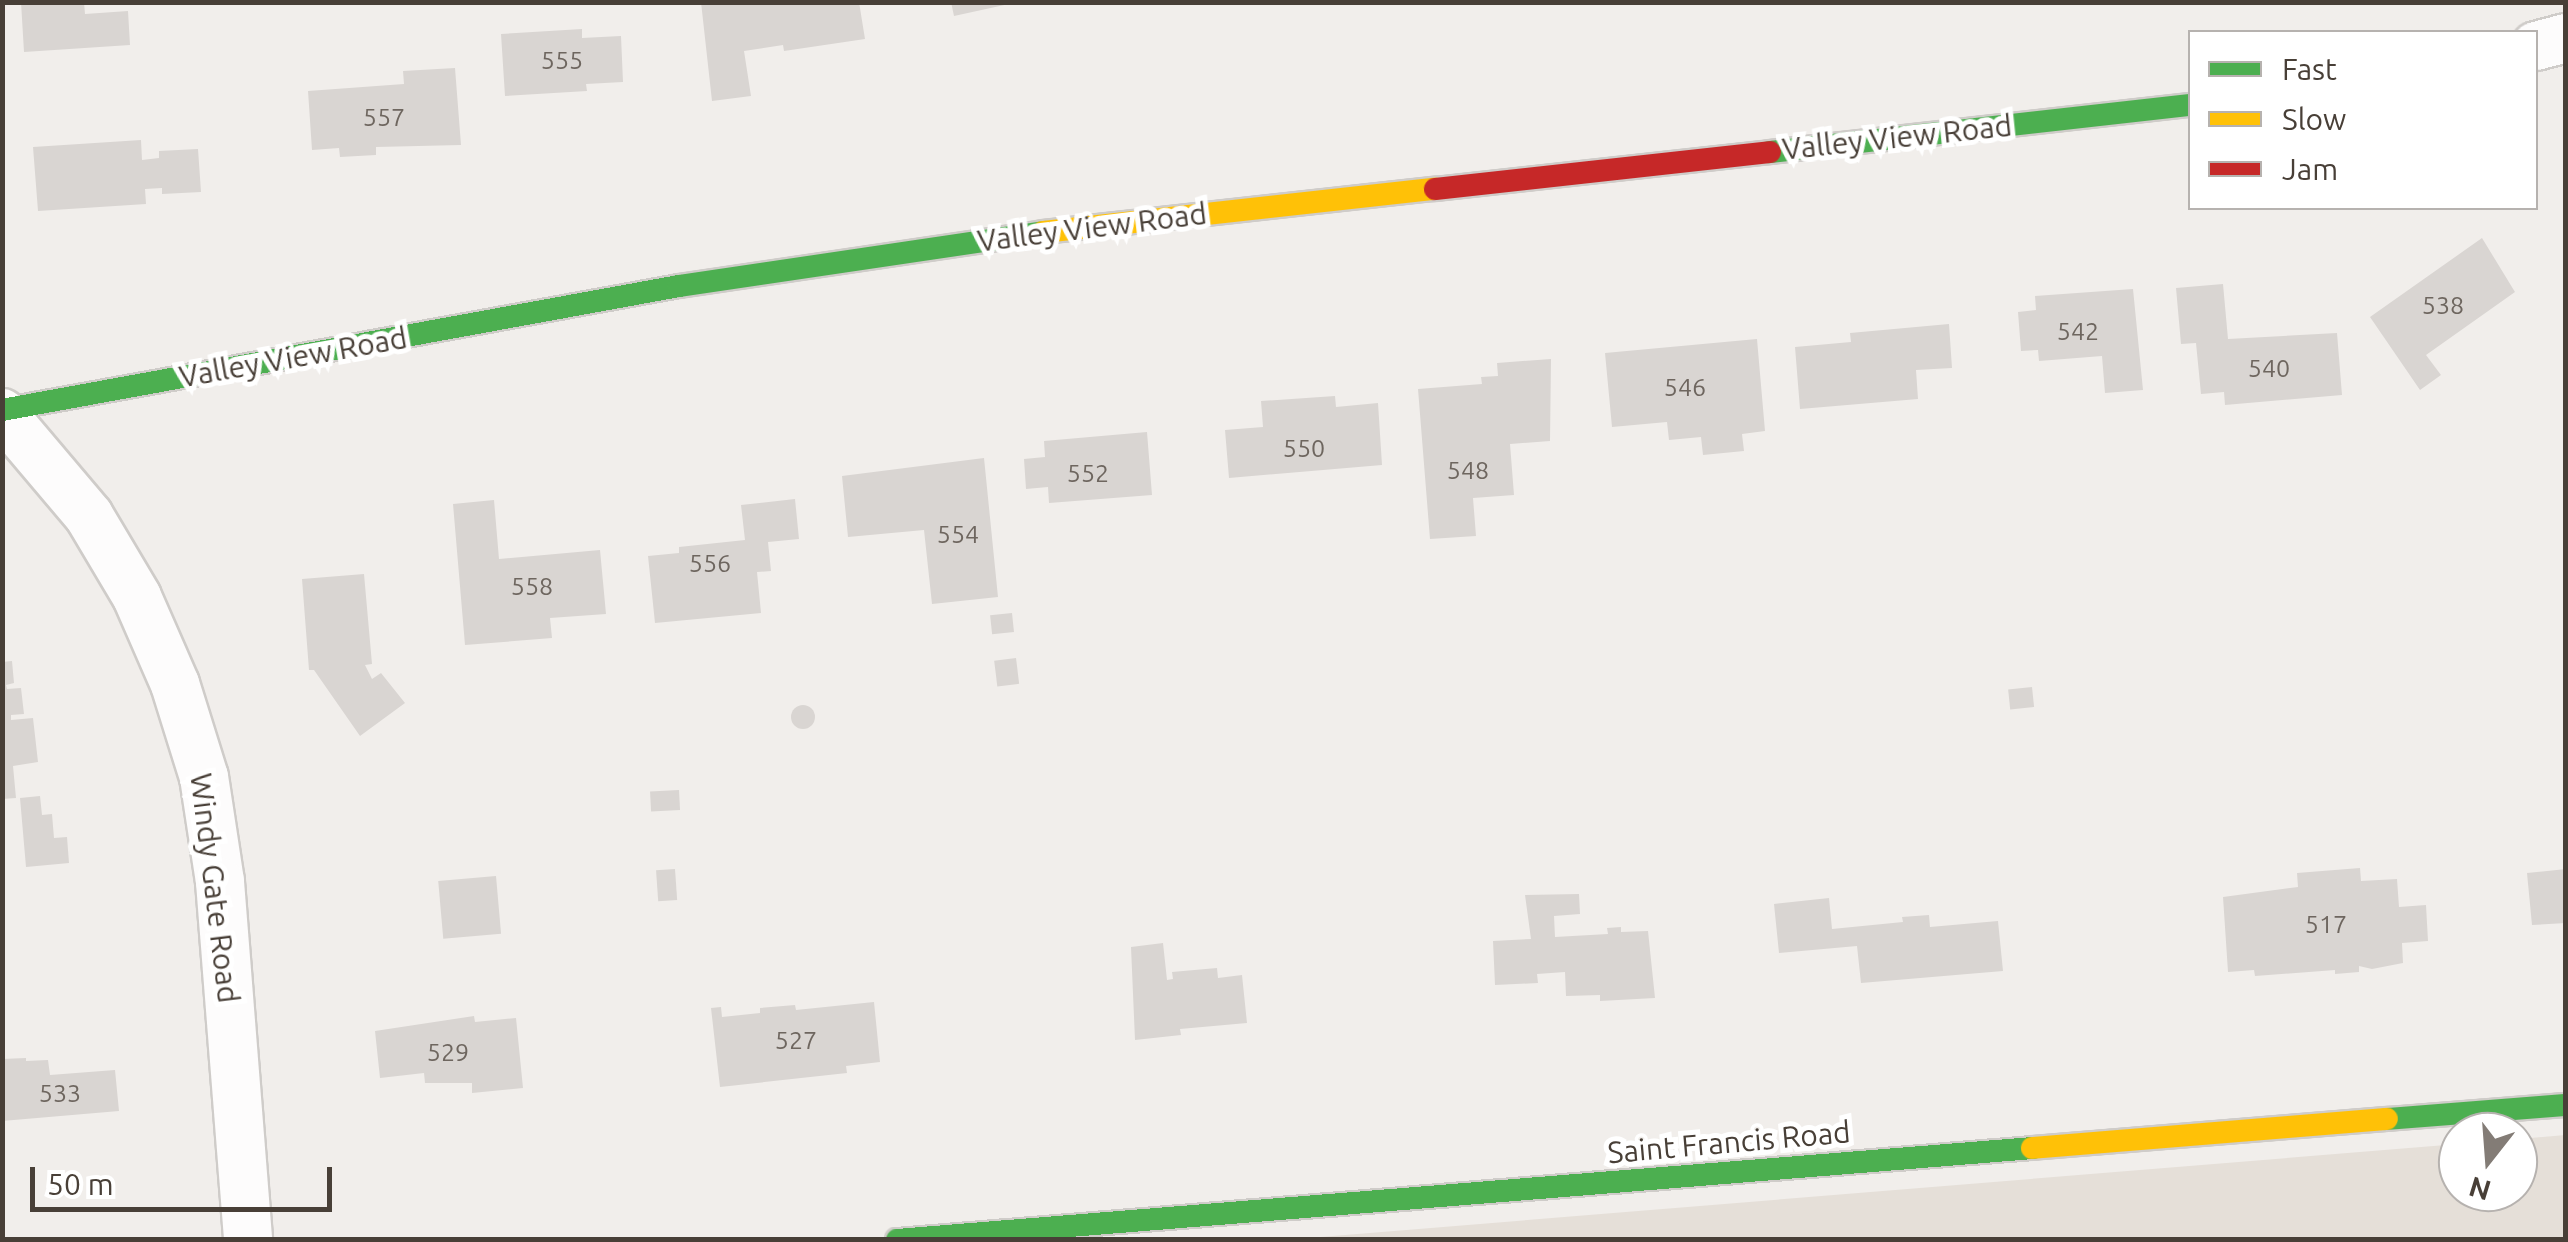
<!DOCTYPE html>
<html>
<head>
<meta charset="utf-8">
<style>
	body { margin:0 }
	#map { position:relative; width:2568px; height:1242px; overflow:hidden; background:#f1eeeb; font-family:Ubuntu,sans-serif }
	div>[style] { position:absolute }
	.residential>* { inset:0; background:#e5dfd8 }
	.building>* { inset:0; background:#d9d5d2; transform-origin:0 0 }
	.round { border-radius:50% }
	.roads { filter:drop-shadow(2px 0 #cfccc9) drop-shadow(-2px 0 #cfccc9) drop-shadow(0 2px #cfccc9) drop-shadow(0 -2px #cfccc9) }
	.street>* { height:48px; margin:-24px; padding:0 24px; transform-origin:24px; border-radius:24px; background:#fdfcfc }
	.fast>* { height:22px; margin:-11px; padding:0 11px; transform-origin:11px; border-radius:11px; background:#4caf50 }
	.slow>* { height:22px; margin:-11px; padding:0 11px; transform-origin:11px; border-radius:11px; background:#ffc107 }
	.jam>* { height:22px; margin:-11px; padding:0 11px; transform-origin:11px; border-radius:11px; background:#c62828 }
	span { translate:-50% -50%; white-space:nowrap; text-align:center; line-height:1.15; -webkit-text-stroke:10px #fff; paint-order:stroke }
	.number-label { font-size:25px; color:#6e665f }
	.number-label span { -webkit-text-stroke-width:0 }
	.street-label { font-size:30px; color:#483f37 }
	.frame { position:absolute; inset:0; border:5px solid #483f37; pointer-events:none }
	.legend { position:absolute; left:2188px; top:30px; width:350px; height:180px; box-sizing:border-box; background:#fff; border:2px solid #b6b2af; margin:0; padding:12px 18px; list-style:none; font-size:30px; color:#483f37 }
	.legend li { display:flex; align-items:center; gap:20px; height:50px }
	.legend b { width:50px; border:2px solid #b6b2af }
	.north { position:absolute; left:2438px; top:1112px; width:100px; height:100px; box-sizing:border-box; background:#fff; border:2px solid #b6b2af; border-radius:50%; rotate:197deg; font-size:28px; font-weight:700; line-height:40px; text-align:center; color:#483f37 }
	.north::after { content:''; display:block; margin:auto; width:35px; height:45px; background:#837c76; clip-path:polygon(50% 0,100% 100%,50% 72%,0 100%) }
	.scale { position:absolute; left:30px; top:1167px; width:302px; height:45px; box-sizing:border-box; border:5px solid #483f37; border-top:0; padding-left:12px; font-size:30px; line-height:35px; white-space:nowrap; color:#483f37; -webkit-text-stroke:8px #fff; paint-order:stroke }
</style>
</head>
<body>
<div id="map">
	<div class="residential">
		<i style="clip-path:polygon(2565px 1135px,2565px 1239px,1296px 1239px,2458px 1144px,2458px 1192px,2518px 1192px,2518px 1139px)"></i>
	</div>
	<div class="building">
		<i style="clip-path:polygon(21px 2px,84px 2px,85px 14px,128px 11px,130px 45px,24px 52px)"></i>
		<i style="clip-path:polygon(701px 2px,859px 2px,865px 39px,784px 51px,783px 45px,744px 51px,751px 96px,712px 101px)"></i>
		<i style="clip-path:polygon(951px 2px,1008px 2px,1009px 4px,954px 16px)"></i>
		<i style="clip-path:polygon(582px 29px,582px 38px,621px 36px,623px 82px,586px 84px,587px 91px,505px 96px,501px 34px)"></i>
		<i style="clip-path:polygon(455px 68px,461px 145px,376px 147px,376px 155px,340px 157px,339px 148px,312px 150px,308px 91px,404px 84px,403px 71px)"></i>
		<i style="clip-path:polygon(141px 140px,142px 160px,159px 158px,159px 151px,198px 149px,201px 192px,162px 194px,162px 188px,145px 189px,146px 204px,38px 211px,33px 147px)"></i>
		<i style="clip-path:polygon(2482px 238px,2515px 292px,2426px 355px,2441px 375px,2420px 390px,2370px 317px)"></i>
		<i style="clip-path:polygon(2223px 284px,2228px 339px,2337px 333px,2342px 395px,2225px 405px,2224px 392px,2201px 394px,2196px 343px,2181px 344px,2176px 288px)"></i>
		<i style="clip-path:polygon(2133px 289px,2143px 390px,2105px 393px,2102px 356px,2039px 361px,2038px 350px,2021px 351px,2018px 312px,2036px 310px,2035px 296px)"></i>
		<i style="clip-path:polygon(1949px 324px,1952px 368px,1916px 370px,1918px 399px,1800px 409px,1795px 347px,1851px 342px,1850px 333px)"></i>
		<i style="clip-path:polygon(1757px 339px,1765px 431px,1742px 434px,1744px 451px,1703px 455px,1701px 437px,1669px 440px,1667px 422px,1612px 427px,1605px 353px)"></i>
		<i style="clip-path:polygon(1551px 359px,1550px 441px,1510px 444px,1514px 495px,1473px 498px,1476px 536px,1430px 539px,1418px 389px,1482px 384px,1481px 377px,1498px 376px,1497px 363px)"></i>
		<i style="clip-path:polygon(1335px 396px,1336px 407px,1378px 403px,1382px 465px,1229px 478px,1225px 430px,1263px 427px,1261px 401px)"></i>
		<i style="clip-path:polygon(1147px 432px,1152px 495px,1049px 503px,1048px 487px,1026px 489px,1024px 459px,1045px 457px,1044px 441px)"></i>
		<i style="clip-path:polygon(984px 458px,998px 597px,932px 604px,924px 530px,848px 537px,842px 476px)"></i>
		<i style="clip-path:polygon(795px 499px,799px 539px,768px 542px,771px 571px,757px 572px,761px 613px,655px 623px,648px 556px,679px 553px,679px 547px,745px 540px,741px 505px)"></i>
		<i style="clip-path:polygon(494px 500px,499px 559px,600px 550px,606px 614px,550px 618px,552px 638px,465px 645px,453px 504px)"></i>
		<i style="clip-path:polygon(364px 574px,372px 664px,365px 665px,372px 679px,381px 673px,405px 703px,360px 736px,314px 670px,309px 670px,302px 579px)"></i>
		<i style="left:1012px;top:613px;width:19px;height:22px;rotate:84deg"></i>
		<i style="left:1016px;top:658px;width:26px;height:22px;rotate:83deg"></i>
		<i style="clip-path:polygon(12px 661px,14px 683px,6px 685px,7px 689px,21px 688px,24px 714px,11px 715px,11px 720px,33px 718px,38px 762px,13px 766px,16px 798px,2px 799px,2px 662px)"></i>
		<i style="left:2032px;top:687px;width:20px;height:24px;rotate:84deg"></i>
		<i class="round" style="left:791px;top:705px;width:24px;height:24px"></i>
		<i style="left:679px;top:790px;width:20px;height:29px;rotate:87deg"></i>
		<i style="clip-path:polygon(40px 796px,42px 815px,52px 814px,54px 838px,67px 837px,69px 863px,26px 867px,20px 798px)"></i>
		<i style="clip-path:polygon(2360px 868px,2361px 881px,2397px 879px,2399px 907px,2426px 905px,2428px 941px,2402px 943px,2403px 963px,2372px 969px,2359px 966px,2359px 972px,2335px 974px,2335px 970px,2255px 976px,2254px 970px,2228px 972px,2223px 897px,2298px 887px,2297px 873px)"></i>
		<i style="left:675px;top:869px;width:31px;height:19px;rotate:86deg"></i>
		<i style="clip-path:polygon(2566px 869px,2566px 923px,2532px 925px,2527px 873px)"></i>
		<i style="left:496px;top:876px;width:58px;height:58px;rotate:85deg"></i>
		<i style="clip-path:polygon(1579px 894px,1580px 914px,1554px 916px,1555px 937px,1608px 934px,1607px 928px,1621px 927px,1621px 932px,1648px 931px,1655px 998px,1600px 1001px,1600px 995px,1566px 996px,1565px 972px,1537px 974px,1538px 983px,1495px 985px,1493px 941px,1531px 939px,1525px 895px)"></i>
		<i style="clip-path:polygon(1829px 898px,1832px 929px,1903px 922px,1902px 917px,1929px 915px,1930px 927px,1998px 921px,2003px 971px,1861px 983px,1857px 946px,1779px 953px,1774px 904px)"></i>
		<i style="clip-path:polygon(1163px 943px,1167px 980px,1173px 979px,1172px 972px,1217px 968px,1218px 978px,1242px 975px,1247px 1023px,1180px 1029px,1181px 1035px,1135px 1040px,1131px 947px)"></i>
		<i style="clip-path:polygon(874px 1002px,880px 1062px,846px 1066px,847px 1073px,720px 1087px,711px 1008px,721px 1007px,722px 1017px,760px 1013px,760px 1008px,795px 1005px,796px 1010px)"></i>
		<i style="clip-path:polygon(474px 1016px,475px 1022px,516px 1018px,523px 1088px,472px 1093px,472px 1083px,425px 1083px,424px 1073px,380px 1078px,375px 1031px)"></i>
		<i style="clip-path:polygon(26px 1058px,26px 1061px,48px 1060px,50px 1075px,115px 1070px,119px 1111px,2px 1121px,2px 1059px)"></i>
	</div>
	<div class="roads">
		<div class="street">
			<i style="left:2536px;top:46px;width:31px;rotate:-15deg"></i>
			<i style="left:2px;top:413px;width:135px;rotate:49.8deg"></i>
			<i style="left:89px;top:516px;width:94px;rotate:59.3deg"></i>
			<i style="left:137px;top:597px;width:95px;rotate:66.4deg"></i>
			<i style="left:175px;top:684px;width:97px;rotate:72.7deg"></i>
			<i style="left:204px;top:777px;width:106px;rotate:81.3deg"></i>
			<i style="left:220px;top:882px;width:359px;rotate:85.5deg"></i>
		</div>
		<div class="fast">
			<i style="left:1770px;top:152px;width:423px;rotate:-6.4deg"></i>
			<i style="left:2px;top:410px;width:688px;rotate:-10.38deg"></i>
			<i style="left:679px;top:286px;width:368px;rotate:-8.4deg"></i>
			<i style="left:2387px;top:1119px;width:180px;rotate:-4.5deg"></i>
			<i style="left:897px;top:1240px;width:1139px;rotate:-4.63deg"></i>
		</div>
		<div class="slow">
			<i style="left:1043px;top:232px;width:394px;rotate:-6.3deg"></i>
			<i style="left:2032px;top:1148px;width:356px;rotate:-4.7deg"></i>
		</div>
		<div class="jam">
			<i style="left:1435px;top:189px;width:337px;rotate:-6.3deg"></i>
		</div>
	</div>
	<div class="number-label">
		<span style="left:562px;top:60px">555</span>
		<span style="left:384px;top:117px">557</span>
		<span style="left:2443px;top:305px">538</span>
		<span style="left:2078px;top:331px">542</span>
		<span style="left:2269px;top:368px">540</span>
		<span style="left:1685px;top:387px">546</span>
		<span style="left:1304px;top:448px">550</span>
		<span style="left:1468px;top:470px">548</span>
		<span style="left:1088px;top:473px">552</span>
		<span style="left:958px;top:534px">554</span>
		<span style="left:710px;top:563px">556</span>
		<span style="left:532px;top:586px">558</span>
		<span style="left:2326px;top:924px">517</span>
		<span style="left:796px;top:1040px">527</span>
		<span style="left:448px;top:1052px">529</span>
		<span style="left:60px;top:1093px">533</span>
	</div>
	<div class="street-label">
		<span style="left:1897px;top:137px;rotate:-6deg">Valley View Road</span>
		<span style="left:1092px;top:227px;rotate:-7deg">Valley View Road</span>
		<span style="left:293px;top:357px;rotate:-10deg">Valley View Road</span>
		<span style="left:215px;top:888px;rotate:83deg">Windy Gate Road</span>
		<span style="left:1729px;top:1142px;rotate:-5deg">Saint Francis Road</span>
	</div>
	<div class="frame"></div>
	<ul class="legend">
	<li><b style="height:12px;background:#4caf50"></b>Fast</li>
	<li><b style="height:12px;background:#ffc107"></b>Slow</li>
	<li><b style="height:12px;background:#c62828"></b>Jam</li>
	</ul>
	<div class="north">N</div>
	<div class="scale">50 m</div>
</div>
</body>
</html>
